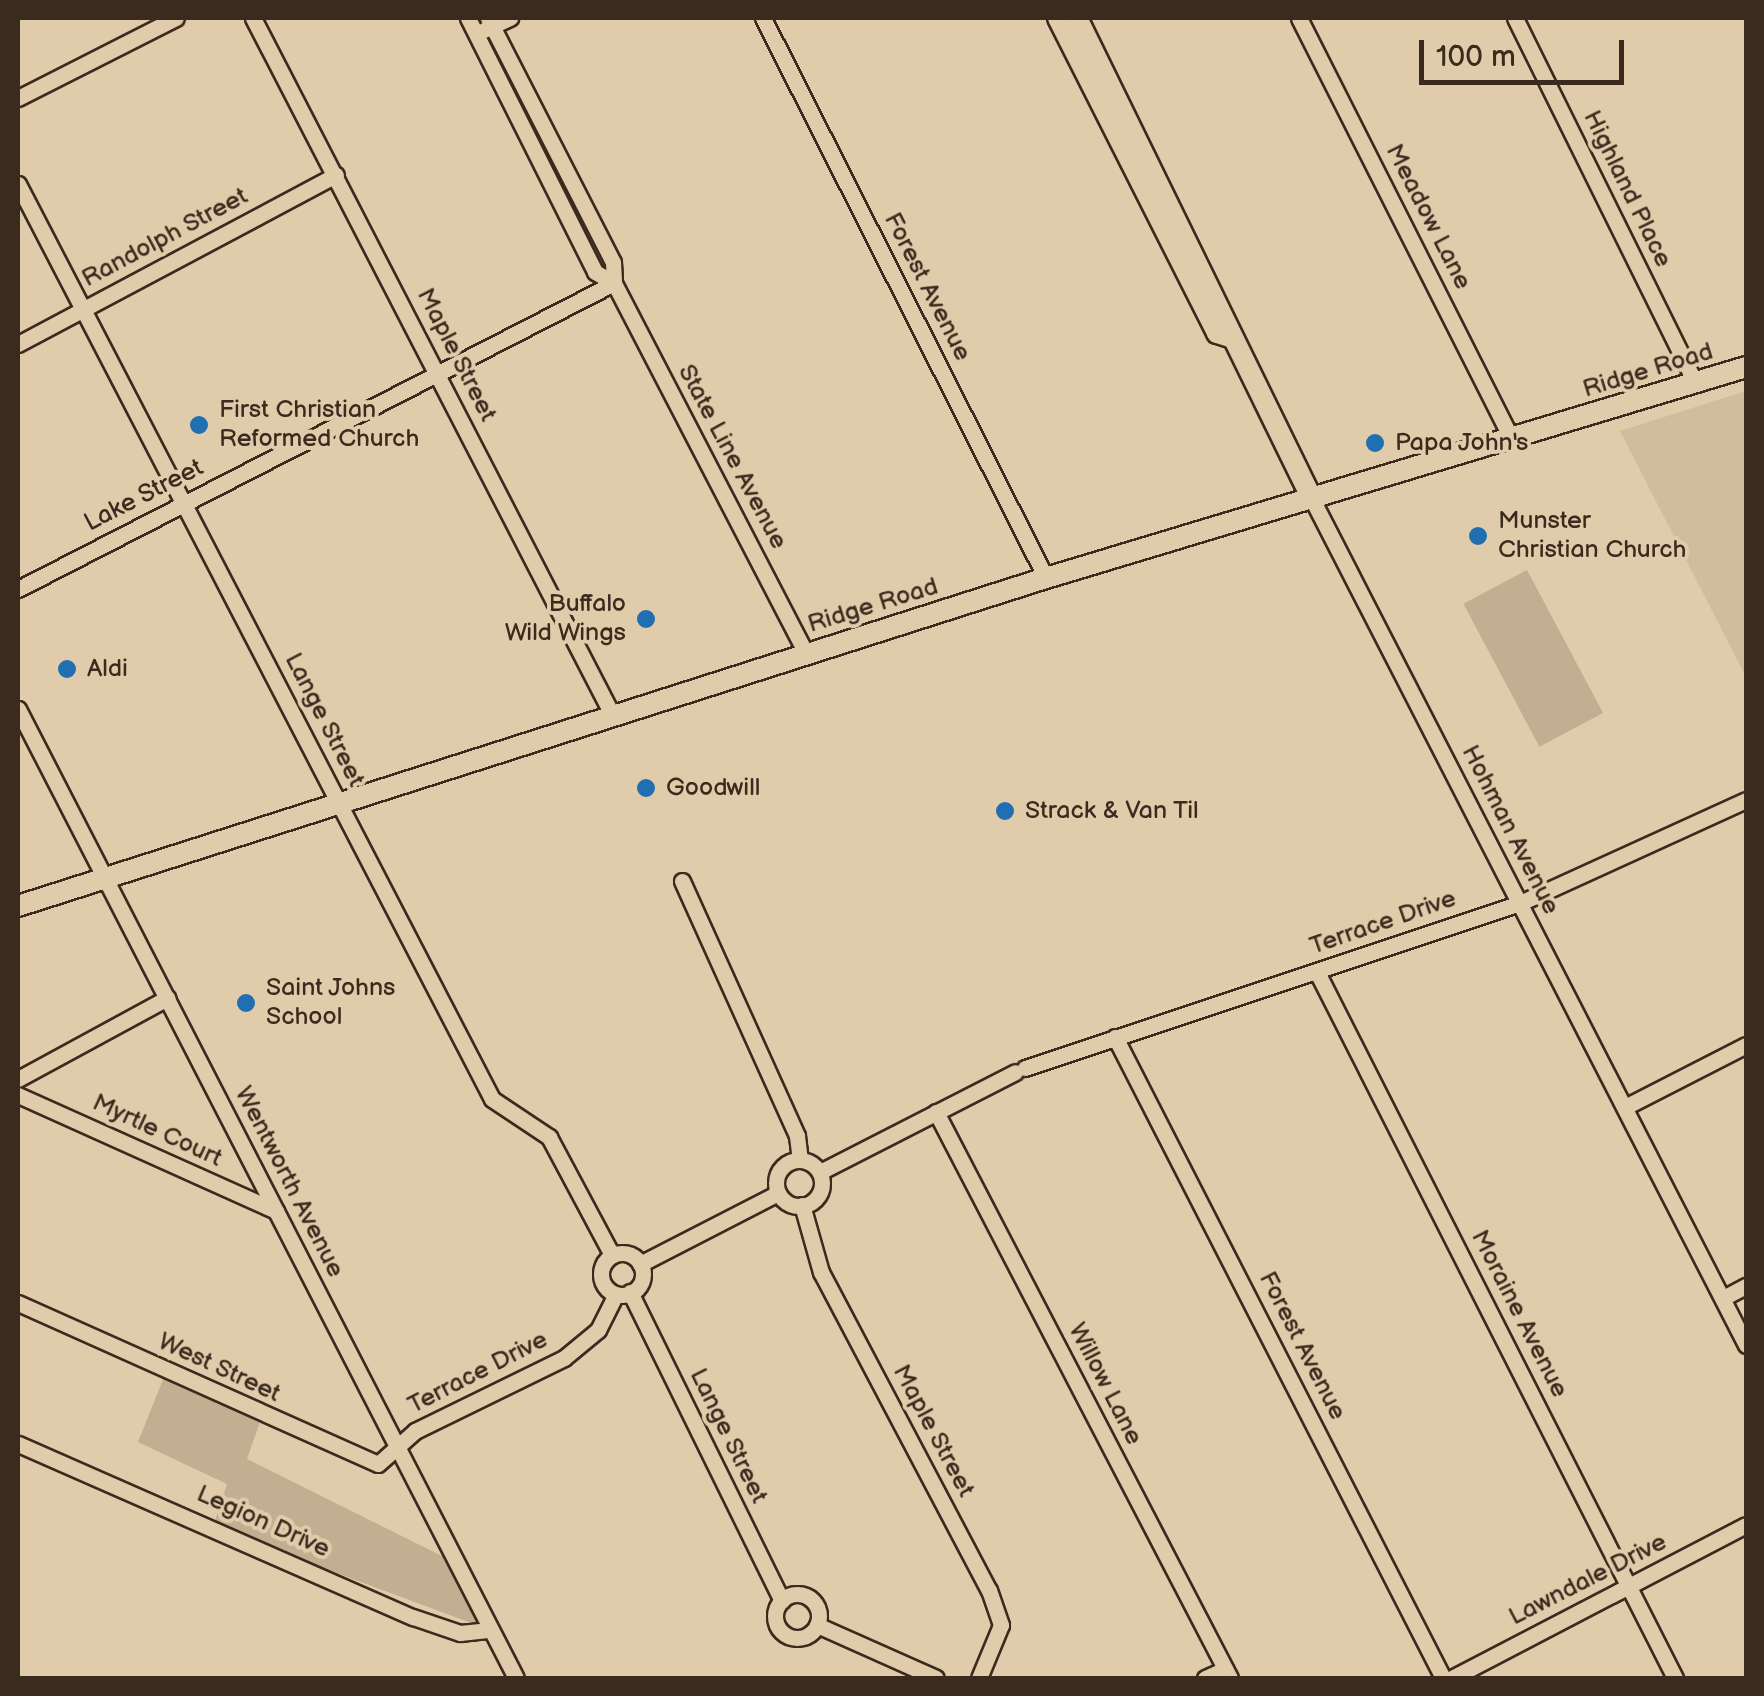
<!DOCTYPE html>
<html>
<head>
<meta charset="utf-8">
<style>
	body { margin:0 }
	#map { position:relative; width:1764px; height:1696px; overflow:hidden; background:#e0cbaa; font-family:"Balsamiq Sans",sans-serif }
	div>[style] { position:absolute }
	.built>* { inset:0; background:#d1bc9d }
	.green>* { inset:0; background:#c2ae91; transform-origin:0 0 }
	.roads { filter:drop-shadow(2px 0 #3b2a1e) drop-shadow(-2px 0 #3b2a1e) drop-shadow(0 2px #3b2a1e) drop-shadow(0 -2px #3b2a1e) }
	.minor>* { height:15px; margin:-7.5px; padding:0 7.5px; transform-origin:7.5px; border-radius:7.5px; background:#e0cbaa }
	.minor>.ring { margin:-7.5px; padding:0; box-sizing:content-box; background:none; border:15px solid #e0cbaa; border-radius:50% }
	.major>* { height:20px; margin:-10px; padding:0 10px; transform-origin:10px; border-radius:10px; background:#e0cbaa }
	.dots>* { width:28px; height:28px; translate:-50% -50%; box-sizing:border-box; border:5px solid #e0cbaa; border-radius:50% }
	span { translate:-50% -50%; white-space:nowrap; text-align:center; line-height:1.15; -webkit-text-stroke:8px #e0cbaa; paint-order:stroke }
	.street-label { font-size:25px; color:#3b2a1e }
	.poi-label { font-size:25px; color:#3b2a1e }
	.left { translate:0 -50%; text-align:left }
	.right { translate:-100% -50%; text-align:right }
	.frame { position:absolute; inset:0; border:20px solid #3b2a1e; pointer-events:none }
	.scale { position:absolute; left:1419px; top:40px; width:205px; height:45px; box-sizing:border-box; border:5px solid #3b2a1e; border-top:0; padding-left:12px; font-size:30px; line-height:35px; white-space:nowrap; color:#3b2a1e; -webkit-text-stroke:8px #e0cbaa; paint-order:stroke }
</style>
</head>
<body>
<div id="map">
	<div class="built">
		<i style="clip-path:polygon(1746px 391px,1746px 677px,1620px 431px)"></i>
	</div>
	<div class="green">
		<i style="left:1527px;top:570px;width:162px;height:72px;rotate:62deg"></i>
		<i style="clip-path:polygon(166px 1372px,262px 1416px,247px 1459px,456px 1563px,490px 1630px,213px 1527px,227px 1484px,138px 1442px)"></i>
	</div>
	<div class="roads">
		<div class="minor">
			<i style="left:253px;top:18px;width:785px;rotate:62.72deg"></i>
			<i style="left:468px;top:18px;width:284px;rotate:63.4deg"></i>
			<i style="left:595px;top:272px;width:22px;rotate:30deg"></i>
			<i style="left:488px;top:18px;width:274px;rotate:62.9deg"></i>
			<i style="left:613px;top:262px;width:21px;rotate:87deg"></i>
			<i style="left:614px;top:283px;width:417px;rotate:62.6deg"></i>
			<i style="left:763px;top:18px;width:627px;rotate:63.19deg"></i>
			<i style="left:1299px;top:18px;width:472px;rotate:63.2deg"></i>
			<i style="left:1515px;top:18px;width:406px;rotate:63.7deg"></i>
			<i style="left:484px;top:30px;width:29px;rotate:-25deg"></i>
			<i style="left:18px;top:98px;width:177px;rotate:-26.9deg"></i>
			<i style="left:18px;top:184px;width:1030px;rotate:62.61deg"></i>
			<i style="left:492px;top:1099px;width:69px;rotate:33.7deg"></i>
			<i style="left:549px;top:1137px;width:134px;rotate:61.9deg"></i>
			<i style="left:18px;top:344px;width:360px;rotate:-28deg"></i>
			<i style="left:1312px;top:499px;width:951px;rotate:62.84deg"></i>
			<i style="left:18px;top:589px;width:670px;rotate:-27.18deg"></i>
			<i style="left:18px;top:709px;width:1089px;rotate:62.8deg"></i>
			<i style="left:682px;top:881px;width:280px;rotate:65.7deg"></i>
			<i style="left:797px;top:1136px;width:24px;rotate:83deg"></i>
			<i style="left:1317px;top:972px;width:792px;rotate:63.11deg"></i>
			<i style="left:1115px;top:1037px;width:720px;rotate:62.9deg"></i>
			<i style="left:1025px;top:1068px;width:522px;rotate:-18.43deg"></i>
			<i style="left:1520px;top:903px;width:248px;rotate:-24.5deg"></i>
			<i style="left:18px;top:1079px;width:170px;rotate:-28.5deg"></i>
			<i style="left:18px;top:1095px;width:283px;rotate:24.2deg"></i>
			<i style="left:1625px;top:1107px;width:136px;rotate:-27.1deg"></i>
			<i style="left:936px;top:1112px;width:638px;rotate:62.55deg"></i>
			<i class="ring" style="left:776px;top:1160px;width:31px;height:31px"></i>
			<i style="left:820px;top:1172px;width:219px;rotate:-27.1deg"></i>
			<i style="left:802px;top:1205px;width:70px;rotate:74.2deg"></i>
			<i style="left:821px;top:1272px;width:360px;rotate:62.2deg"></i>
			<i style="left:989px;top:1590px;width:37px;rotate:71deg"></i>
			<i style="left:1001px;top:1625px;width:57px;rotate:112.5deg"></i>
			<i class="ring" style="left:601px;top:1253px;width:27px;height:27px"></i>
			<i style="left:640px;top:1264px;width:155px;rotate:-27.2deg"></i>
			<i style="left:630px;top:1292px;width:344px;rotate:63.8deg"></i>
			<i style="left:1723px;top:1298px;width:26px;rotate:-28deg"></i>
			<i style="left:18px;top:1303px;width:394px;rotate:24.1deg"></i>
			<i style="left:378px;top:1464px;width:50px;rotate:-41.7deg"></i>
			<i style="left:415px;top:1431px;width:166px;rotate:-26.1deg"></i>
			<i style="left:564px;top:1358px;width:44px;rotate:-39.5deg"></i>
			<i style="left:598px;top:1330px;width:40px;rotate:-63.4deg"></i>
			<i style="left:18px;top:1444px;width:431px;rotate:23.7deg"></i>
			<i style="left:413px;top:1617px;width:50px;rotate:18.8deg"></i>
			<i style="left:460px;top:1633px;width:30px;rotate:-6deg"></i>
			<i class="ring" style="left:775px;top:1594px;width:29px;height:29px"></i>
			<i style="left:817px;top:1625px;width:130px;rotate:24deg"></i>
			<i style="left:1205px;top:1678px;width:22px;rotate:-24deg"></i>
			<i style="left:1452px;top:1678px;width:331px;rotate:-27.5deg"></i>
		</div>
		<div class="major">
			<i style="left:1058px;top:18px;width:353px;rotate:63.2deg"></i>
			<i style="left:1217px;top:333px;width:14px;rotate:17deg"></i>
			<i style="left:1077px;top:18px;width:535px;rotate:63.96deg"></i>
			<i style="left:18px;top:906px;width:1079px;rotate:-17.7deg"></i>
			<i style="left:1046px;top:578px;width:731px;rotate:-16.77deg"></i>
		</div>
	</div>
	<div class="dots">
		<i style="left:199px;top:425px;background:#1f6fb2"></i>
		<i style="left:1375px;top:443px;background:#1f6fb2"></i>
		<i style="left:1478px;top:536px;background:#1f6fb2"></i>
		<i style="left:646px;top:619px;background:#1f6fb2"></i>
		<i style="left:67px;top:669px;background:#1f6fb2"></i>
		<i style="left:646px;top:788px;background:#1f6fb2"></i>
		<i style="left:1005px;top:811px;background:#1f6fb2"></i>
		<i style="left:246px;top:1003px;background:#1f6fb2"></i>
	</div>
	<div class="street-label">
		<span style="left:1627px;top:189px;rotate:64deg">Highland Place</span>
		<span style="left:1428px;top:217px;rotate:63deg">Meadow Lane</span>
		<span style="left:165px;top:238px;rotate:-28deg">Randolph Street</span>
		<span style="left:927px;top:287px;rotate:63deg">Forest Avenue</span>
		<span style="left:456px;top:355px;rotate:63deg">Maple Street</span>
		<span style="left:1648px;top:371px;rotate:-17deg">Ridge Road</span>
		<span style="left:732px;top:457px;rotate:62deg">State Line Avenue</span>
		<span style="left:144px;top:496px;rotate:-27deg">Lake Street</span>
		<span style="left:873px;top:606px;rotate:-17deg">Ridge Road</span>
		<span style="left:324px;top:720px;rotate:63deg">Lange Street</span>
		<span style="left:1510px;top:830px;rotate:63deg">Hohman Avenue</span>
		<span style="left:1383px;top:923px;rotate:-19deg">Terrace Drive</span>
		<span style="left:157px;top:1131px;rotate:25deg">Myrtle Court</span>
		<span style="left:289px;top:1182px;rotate:63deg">Wentworth Avenue</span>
		<span style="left:1519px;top:1314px;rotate:63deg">Moraine Avenue</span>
		<span style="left:1302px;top:1346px;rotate:63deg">Forest Avenue</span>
		<span style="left:219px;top:1368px;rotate:25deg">West Street</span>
		<span style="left:478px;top:1373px;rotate:-27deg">Terrace Drive</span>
		<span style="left:1105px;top:1384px;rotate:63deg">Willow Lane</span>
		<span style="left:933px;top:1431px;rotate:62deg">Maple Street</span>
		<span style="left:728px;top:1436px;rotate:64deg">Lange Street</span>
		<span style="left:263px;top:1522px;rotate:24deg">Legion Drive</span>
		<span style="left:1588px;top:1580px;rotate:-27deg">Lawndale Drive</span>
	</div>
	<div class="poi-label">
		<span class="left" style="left:219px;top:425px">First Christian<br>Reformed Church</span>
		<span class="left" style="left:1395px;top:443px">Papa John's</span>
		<span class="left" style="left:1498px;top:536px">Munster<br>Christian Church</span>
		<span class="right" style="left:626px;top:619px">Buffalo<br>Wild Wings</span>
		<span class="left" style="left:87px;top:669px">Aldi</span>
		<span class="left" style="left:666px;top:788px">Goodwill</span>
		<span class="left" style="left:1025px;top:811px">Strack &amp; Van Til</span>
		<span class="left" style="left:266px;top:1003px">Saint Johns<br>School</span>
	</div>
	<div class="frame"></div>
	<div class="scale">100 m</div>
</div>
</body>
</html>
